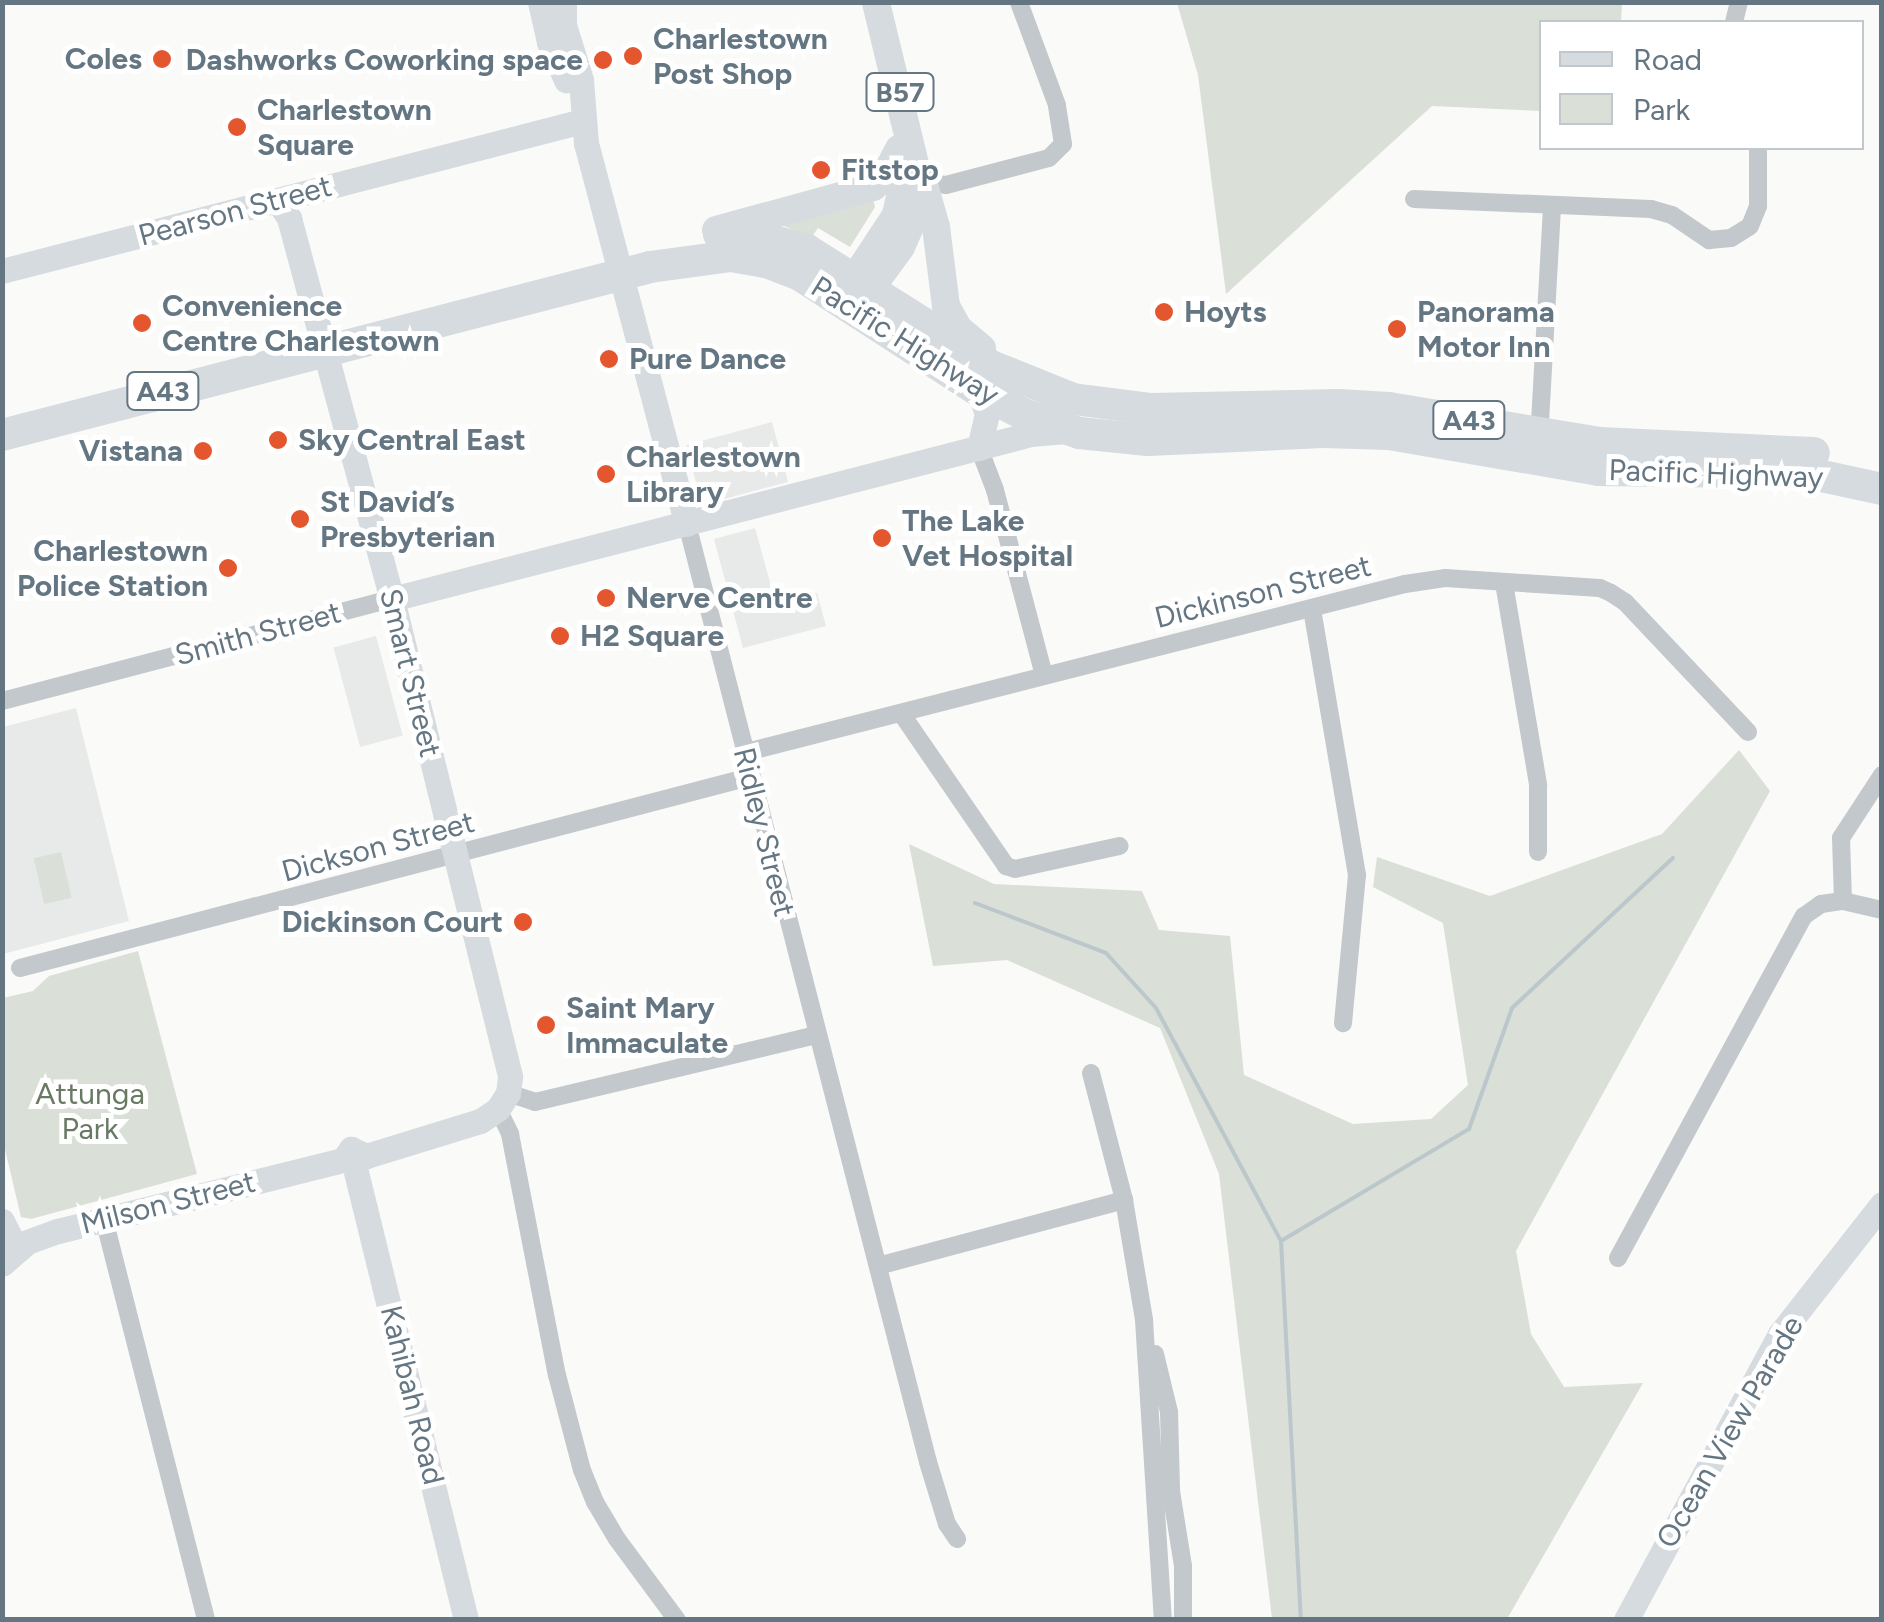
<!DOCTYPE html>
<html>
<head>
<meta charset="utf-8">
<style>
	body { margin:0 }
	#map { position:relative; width:1884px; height:1622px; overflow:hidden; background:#fafaf8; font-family:Figtree,sans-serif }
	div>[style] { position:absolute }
	.built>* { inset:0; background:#e8e9e9; transform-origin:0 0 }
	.green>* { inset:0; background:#dadfd7; transform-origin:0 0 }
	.stream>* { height:4px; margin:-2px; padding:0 2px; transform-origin:2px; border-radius:2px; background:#bbc7cb }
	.street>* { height:18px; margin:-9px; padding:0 9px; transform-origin:9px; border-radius:9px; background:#c3c8cc }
	.secondary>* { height:25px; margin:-12.5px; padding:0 12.5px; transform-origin:12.5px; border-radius:12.5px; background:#d6dbdf }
	.primary>* { height:28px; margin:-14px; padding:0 14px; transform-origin:14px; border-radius:14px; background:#d6dbdf }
	.highway>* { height:32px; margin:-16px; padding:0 16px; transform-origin:16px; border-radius:16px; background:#d6dbdf }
	.dots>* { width:28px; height:28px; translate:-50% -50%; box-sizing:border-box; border:5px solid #fff; border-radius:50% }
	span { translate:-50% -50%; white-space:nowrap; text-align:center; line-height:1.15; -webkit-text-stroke:10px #fff; paint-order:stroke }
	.shield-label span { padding:2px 8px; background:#fff; border:2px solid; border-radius:8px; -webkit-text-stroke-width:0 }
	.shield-label { font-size:28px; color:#657683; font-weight:700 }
	.poi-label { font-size:30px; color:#657683; font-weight:700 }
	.left { translate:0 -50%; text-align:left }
	.right { translate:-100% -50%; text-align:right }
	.street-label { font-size:30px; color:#657683 }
	.park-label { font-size:30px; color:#687a64 }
	.frame { position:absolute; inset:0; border:5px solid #657683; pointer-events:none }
	.legend { position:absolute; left:1539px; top:20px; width:325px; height:130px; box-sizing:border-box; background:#fff; border:2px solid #c1c8cd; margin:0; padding:12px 18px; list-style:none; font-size:30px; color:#657683 }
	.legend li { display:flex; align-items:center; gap:20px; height:50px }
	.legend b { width:50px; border:2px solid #c1c8cd }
</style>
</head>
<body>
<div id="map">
	<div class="built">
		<i style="left:772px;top:422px;width:62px;height:89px;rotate:75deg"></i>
		<i style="clip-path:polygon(755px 528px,776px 604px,817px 593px,826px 626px,743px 648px,714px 539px)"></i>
		<i style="left:376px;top:636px;width:103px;height:44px;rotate:75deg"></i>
		<i style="clip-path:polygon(76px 708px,129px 921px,3px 954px,3px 727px)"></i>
	</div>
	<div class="green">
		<i style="clip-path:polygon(1177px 3px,1622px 2px,1622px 3px,1621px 22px,1542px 22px,1541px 111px,1432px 106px,1226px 294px,1198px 75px)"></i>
		<i style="clip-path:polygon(872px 195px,875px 207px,850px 247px,818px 228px,811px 238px,782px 225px)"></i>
		<i style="clip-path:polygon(1739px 750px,1770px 791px,1516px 1251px,1531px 1334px,1564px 1387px,1643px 1383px,1507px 1619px,1272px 1619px,1219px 1174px,1160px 1028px,1007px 960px,933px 966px,909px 844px,994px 884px,1142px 891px,1159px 930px,1230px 936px,1244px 1075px,1353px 1124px,1431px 1119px,1468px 1085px,1443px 923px,1373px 887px,1377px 857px,1490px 896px,1662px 834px)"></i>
		<i style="left:61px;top:852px;width:47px;height:28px;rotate:77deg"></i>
		<i style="clip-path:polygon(138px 951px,197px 1174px,31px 1219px,21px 1217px,3px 1141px,3px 998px,33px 991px,49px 976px)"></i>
	</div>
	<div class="stream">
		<i style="left:975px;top:903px;width:140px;rotate:20.9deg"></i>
		<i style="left:1106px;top:953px;width:74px;rotate:47.7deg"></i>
		<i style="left:1156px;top:1008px;width:264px;rotate:61.8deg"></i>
		<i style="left:1281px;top:1241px;width:380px;rotate:87deg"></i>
		<i style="left:1281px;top:1241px;width:219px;rotate:-30.8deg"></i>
		<i style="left:1469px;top:1129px;width:128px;rotate:-70.4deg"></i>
		<i style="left:1512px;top:1008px;width:220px;rotate:-43deg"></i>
	</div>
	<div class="street">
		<i style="left:1734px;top:22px;width:21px;rotate:-76deg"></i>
		<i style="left:922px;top:182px;width:24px;rotate:7deg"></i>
		<i style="left:946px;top:185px;width:106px;rotate:-14.7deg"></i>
		<i style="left:1049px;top:158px;width:20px;rotate:-45deg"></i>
		<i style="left:1063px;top:144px;width:39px;rotate:-99deg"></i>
		<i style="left:1057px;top:105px;width:110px;rotate:-110.3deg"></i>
		<i style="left:1414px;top:199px;width:237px;rotate:2.4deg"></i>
		<i style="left:1651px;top:209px;width:22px;rotate:16deg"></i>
		<i style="left:1672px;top:215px;width:45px;rotate:34deg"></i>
		<i style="left:1709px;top:240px;width:22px;rotate:-5deg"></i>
		<i style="left:1731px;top:238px;width:22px;rotate:-32deg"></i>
		<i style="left:1750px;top:226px;width:22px;rotate:-68deg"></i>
		<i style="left:1758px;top:206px;width:58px;rotate:-90deg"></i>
		<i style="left:1539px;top:440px;width:234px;rotate:-86.8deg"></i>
		<i style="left:979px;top:448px;width:45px;rotate:69.1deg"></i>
		<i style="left:995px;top:490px;width:192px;rotate:75.2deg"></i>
		<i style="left:687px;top:524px;width:968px;rotate:75.59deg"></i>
		<i style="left:928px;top:1462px;width:65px;rotate:73deg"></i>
		<i style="left:947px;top:1524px;width:18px;rotate:56deg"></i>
		<i style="left:1504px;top:583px;width:205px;rotate:80.4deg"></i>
		<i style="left:1538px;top:785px;width:67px;rotate:90deg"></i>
		<i style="left:1312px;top:609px;width:270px;rotate:80.4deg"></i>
		<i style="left:1357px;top:875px;width:149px;rotate:95.4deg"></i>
		<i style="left:2px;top:701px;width:403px;rotate:-14.7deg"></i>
		<i style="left:901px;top:713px;width:186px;rotate:55.5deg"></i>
		<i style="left:1006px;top:866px;width:9px;rotate:18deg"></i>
		<i style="left:1015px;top:869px;width:107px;rotate:-12.4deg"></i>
		<i style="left:743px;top:753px;width:683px;rotate:-14.32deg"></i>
		<i style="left:1405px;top:584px;width:40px;rotate:-8.5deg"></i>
		<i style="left:1445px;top:578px;width:155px;rotate:3.7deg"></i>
		<i style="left:1600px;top:588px;width:12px;rotate:24deg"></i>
		<i style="left:1611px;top:593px;width:17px;rotate:33deg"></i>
		<i style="left:1625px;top:602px;width:179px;rotate:46.6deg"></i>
		<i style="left:1843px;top:901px;width:63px;rotate:-91.8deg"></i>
		<i style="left:1841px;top:838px;width:75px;rotate:-56.9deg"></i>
		<i style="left:20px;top:968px;width:754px;rotate:-14.68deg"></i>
		<i style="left:1091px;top:1073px;width:131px;rotate:75.4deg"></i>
		<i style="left:1124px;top:1200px;width:122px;rotate:80.5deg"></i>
		<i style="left:1144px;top:1320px;width:301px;rotate:86.4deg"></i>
		<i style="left:508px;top:1093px;width:28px;rotate:18deg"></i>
		<i style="left:535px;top:1102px;width:289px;rotate:-13.4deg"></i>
		<i style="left:498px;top:1109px;width:28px;rotate:64deg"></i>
		<i style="left:510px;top:1134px;width:246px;rotate:79deg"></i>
		<i style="left:557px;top:1375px;width:98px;rotate:75.3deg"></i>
		<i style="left:582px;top:1470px;width:35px;rotate:68deg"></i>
		<i style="left:595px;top:1502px;width:43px;rotate:59.3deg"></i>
		<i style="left:617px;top:1539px;width:101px;rotate:53.5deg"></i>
		<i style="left:104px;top:1219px;width:414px;rotate:75.7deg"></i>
		<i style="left:1618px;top:1258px;width:389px;rotate:-61.5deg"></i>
		<i style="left:1804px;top:916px;width:21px;rotate:-35deg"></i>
		<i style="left:1821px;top:904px;width:22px;rotate:-8deg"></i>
		<i style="left:1843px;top:901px;width:40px;rotate:13deg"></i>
		<i style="left:878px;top:1266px;width:255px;rotate:-15deg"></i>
		<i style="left:1155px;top:1354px;width:60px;rotate:76.4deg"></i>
		<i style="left:1169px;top:1412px;width:79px;rotate:88.5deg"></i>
		<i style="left:1171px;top:1491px;width:76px;rotate:80.9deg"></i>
		<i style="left:1183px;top:1566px;width:54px;rotate:90deg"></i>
	</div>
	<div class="secondary">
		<i style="left:540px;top:2px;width:41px;rotate:77.3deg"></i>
		<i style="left:549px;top:42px;width:42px;rotate:65.9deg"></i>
		<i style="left:564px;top:2px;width:23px;rotate:90deg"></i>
		<i style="left:564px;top:25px;width:58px;rotate:72.8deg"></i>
		<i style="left:581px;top:80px;width:63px;rotate:85.5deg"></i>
		<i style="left:586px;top:143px;width:394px;rotate:75.2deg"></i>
		<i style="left:277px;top:200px;width:22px;rotate:56deg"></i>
		<i style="left:289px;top:218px;width:395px;rotate:74.9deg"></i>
		<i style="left:392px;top:599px;width:492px;rotate:76.1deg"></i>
		<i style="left:510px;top:1077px;width:16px;rotate:97deg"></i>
		<i style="left:508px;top:1093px;width:19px;rotate:122deg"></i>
		<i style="left:498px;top:1109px;width:22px;rotate:146deg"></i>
		<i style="left:480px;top:1121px;width:119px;rotate:162.9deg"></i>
		<i style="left:2px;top:271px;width:600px;rotate:-14.48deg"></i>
		<i style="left:979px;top:448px;width:35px;rotate:-77deg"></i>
		<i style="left:987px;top:414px;width:24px;rotate:-109deg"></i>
		<i style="left:392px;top:599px;width:660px;rotate:-14.48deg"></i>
		<i style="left:1031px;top:434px;width:35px;rotate:-5deg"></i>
		<i style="left:356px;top:1172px;width:461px;rotate:76.2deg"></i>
		<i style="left:2px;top:1221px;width:31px;rotate:63deg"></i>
		<i style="left:2px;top:1264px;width:33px;rotate:-41deg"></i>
		<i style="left:27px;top:1242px;width:33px;rotate:-20deg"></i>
		<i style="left:58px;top:1231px;width:294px;rotate:-14deg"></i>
		<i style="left:343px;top:1160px;width:14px;rotate:-54deg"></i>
		<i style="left:351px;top:1149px;width:17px;rotate:25deg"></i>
		<i style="left:1626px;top:1620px;width:325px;rotate:-61.7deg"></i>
		<i style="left:1780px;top:1334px;width:165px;rotate:-51.9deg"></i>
	</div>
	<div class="primary">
		<i style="left:925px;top:188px;width:41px;rotate:74.2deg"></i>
		<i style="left:936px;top:227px;width:80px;rotate:82.8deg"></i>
		<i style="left:946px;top:306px;width:26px;rotate:61deg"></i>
		<i style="left:959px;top:329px;width:30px;rotate:40deg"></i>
		<i style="left:716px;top:230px;width:163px;rotate:-15.3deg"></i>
		<i style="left:873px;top:187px;width:13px;rotate:-39deg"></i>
		<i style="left:883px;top:179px;width:34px;rotate:-62deg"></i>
		<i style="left:844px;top:294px;width:95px;rotate:-56.6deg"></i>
		<i style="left:896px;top:215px;width:33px;rotate:-78deg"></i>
		<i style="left:903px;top:183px;width:34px;rotate:-97deg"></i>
		<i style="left:858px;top:306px;width:73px;rotate:-53.9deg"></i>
		<i style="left:901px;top:247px;width:55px;rotate:-66.3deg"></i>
		<i style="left:923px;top:197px;width:201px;rotate:-103.6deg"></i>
	</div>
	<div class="highway">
		<i style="left:719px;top:234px;width:40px;rotate:4.3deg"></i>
		<i style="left:759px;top:237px;width:50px;rotate:15.2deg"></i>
		<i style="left:807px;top:250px;width:218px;rotate:32.2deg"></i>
		<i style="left:991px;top:366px;width:88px;rotate:21.9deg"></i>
		<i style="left:1073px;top:399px;width:79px;rotate:7.3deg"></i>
		<i style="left:1151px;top:409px;width:188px;rotate:-1.2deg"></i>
		<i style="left:1339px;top:405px;width:50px;rotate:3.4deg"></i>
		<i style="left:1389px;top:408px;width:214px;rotate:9.4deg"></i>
		<i style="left:1600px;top:443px;width:214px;rotate:2.7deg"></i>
		<i style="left:2px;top:435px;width:669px;rotate:-14.53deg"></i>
		<i style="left:650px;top:267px;width:82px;rotate:-7.7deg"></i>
		<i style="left:731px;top:256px;width:36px;rotate:10deg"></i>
		<i style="left:766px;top:262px;width:36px;rotate:21deg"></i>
		<i style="left:800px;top:275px;width:213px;rotate:32.9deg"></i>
		<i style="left:979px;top:391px;width:50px;rotate:27.6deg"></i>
		<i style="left:1023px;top:414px;width:59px;rotate:18.7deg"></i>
		<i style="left:1079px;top:433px;width:69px;rotate:5.8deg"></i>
		<i style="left:1148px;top:440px;width:175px;rotate:-2.6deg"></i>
		<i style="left:1323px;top:432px;width:66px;rotate:1.7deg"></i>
		<i style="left:1389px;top:434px;width:213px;rotate:9.7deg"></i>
		<i style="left:1599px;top:470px;width:209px;rotate:0.8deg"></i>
		<i style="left:1808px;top:473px;width:76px;rotate:12.2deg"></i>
	</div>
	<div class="dots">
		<i style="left:633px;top:56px;background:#e4572e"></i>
		<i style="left:162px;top:59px;background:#e4572e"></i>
		<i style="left:603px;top:60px;background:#e4572e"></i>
		<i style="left:237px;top:127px;background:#e4572e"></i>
		<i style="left:821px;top:170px;background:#e4572e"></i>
		<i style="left:1164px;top:312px;background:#e4572e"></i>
		<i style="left:142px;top:323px;background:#e4572e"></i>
		<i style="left:1397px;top:329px;background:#e4572e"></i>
		<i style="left:609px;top:359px;background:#e4572e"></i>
		<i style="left:278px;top:440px;background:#e4572e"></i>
		<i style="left:203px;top:451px;background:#e4572e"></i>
		<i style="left:606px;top:474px;background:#e4572e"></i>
		<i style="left:300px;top:519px;background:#e4572e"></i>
		<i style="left:882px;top:538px;background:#e4572e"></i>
		<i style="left:228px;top:568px;background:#e4572e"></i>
		<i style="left:606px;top:598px;background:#e4572e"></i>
		<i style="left:560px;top:636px;background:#e4572e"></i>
		<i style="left:523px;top:922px;background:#e4572e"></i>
		<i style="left:546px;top:1025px;background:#e4572e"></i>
	</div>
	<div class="shield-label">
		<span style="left:900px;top:92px">B57</span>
		<span style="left:163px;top:391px">A43</span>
		<span style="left:1469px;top:420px">A43</span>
	</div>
	<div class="poi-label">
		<span class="left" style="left:653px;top:56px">Charlestown<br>Post Shop</span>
		<span class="right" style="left:142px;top:59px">Coles</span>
		<span class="right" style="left:583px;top:60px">Dashworks Coworking space</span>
		<span class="left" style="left:257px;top:127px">Charlestown<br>Square</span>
		<span class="left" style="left:841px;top:170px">Fitstop</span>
		<span class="left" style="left:162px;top:323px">Convenience<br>Centre Charlestown</span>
		<span class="left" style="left:1184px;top:312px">Hoyts</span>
		<span class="left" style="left:1417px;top:329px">Panorama<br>Motor Inn</span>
		<span class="left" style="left:629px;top:359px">Pure Dance</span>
		<span class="left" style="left:298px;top:440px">Sky Central East</span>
		<span class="right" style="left:183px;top:451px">Vistana</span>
		<span class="left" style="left:626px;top:474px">Charlestown<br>Library</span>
		<span class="left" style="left:320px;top:519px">St David’s<br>Presbyterian</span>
		<span class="left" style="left:902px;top:538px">The Lake<br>Vet Hospital</span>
		<span class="right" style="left:208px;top:568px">Charlestown<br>Police Station</span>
		<span class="left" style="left:626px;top:598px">Nerve Centre</span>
		<span class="left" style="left:580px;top:636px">H2 Square</span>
		<span class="right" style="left:503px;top:922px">Dickinson Court</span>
		<span class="left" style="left:566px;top:1025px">Saint Mary<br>Immaculate</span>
	</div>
	<div class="street-label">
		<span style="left:235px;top:211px;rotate:-15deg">Pearson Street</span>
		<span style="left:905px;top:341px;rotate:32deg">Pacific Highway</span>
		<span style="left:1716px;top:474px;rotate:2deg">Pacific Highway</span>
		<span style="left:1263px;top:592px;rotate:-14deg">Dickinson Street</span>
		<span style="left:258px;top:634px;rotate:-15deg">Smith Street</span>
		<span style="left:410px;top:673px;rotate:76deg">Smart Street</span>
		<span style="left:764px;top:832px;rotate:76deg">Ridley Street</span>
		<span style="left:378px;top:847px;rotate:-15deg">Dickson Street</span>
		<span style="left:168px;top:1203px;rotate:-14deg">Milson Street</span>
		<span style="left:412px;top:1395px;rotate:76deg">Kahibah Road</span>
		<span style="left:1730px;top:1432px;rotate:-60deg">Ocean View Parade</span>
	</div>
	<div class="park-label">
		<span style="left:90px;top:1111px">Attunga<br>Park</span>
	</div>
	<div class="frame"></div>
	<ul class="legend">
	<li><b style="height:12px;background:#d6dbdf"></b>Road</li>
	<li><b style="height:28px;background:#dadfd7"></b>Park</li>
	</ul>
</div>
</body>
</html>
